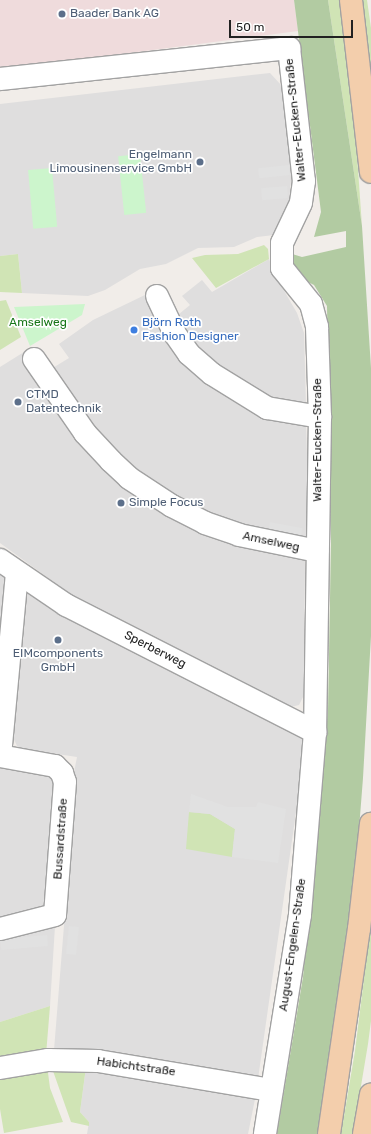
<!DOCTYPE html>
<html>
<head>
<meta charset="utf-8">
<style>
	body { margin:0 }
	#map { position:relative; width:371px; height:1134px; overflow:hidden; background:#f1ede9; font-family:Rubik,sans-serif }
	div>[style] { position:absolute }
	.residential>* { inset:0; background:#dfdede }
	.commercial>* { inset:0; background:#efdbdc }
	.grass>* { inset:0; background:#d0e4b5 }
	.forest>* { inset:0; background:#b2cba2 }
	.park>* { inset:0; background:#ccf5cc; transform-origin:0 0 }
	.parking>* { inset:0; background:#e1e1e1; transform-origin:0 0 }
	.roads { filter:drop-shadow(1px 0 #a2a2a2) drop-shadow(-1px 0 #a2a2a2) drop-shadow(0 1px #a2a2a2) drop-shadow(0 -1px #a2a2a2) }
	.minor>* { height:22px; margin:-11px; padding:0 11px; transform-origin:11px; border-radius:11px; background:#fff }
	.major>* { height:22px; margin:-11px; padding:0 11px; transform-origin:11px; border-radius:11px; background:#f3ceac }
	.dots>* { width:11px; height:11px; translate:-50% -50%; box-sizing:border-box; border:2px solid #fff; border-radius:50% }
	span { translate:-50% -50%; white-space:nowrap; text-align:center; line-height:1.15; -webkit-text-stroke:3.5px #fff; paint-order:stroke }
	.service-label { font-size:12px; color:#4e5e75 }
	.left { translate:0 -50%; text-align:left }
	.right { translate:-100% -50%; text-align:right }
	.street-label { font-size:12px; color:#212121 }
	.park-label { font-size:12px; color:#187618 }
	.shop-label { font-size:12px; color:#366cbe }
	.scale { position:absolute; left:229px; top:20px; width:124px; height:18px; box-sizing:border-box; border:2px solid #212121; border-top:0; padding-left:5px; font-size:12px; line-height:14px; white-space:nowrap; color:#212121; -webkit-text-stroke:3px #fff; paint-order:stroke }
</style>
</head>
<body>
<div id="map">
	<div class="residential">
		<i style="clip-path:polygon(270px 73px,282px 86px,292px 169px,289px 203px,274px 235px,257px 237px,234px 247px,198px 248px,166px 264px,140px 269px,105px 290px,88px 296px,22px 293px,18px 254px,0 256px,0 104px)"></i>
		<i style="clip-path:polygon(269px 259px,275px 275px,297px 313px,304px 333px,306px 404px,274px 404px,206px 364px,173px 319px,190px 305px,182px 296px,202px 280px,212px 292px)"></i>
		<i style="clip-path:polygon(147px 294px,175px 343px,306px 420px,308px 493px,307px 534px,304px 539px,226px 524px,144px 480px,93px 432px,51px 369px,69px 358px,59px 344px,93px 320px)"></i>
		<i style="clip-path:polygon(24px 352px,87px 446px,124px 482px,305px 558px,304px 695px,299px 705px,291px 707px,73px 596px,0 543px,0 367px)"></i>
		<i style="clip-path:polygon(0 565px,6px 577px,0 650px)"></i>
		<i style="clip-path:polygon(23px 583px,307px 735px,258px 1079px,54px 1050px,65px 913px,61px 839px,77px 757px,18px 748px,11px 733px)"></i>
		<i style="clip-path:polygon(0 762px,54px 776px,48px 903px,43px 912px,0 921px)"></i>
		<i style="clip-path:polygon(55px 926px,50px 1006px,0 1022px,0 938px)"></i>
		<i style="clip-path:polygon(86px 1067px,256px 1094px,248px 1134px,87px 1134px,89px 1122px,80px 1112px)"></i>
	</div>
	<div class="commercial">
		<i style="clip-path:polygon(0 0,294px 0,298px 31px,0 70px)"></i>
	</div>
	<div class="grass">
		<i style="clip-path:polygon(328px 0,340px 0,356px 141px,362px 226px)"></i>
		<i style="clip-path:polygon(362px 0,367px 0,371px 28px,371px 71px)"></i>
		<i style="clip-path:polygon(264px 245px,268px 249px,269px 259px,216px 288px,192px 258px,205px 255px,238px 254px)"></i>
		<i style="clip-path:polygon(18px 254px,22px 293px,0 292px,0 256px)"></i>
		<i style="clip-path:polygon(6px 300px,21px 337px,0 350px,0 301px)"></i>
		<i style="clip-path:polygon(189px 812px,210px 814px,235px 829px,232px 857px,186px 849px)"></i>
		<i style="clip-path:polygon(371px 922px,371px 1021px,368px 1044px,353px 1134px,341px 1134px,355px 1051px)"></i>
		<i style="clip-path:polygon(50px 1006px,46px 1055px,0 1062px,0 1022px)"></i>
		<i style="clip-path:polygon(47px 1065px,50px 1088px,63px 1122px,4px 1133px,0 1109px,0 1078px)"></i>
		<i style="clip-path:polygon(86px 1067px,80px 1112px,89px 1122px,89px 1126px,71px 1122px,53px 1071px)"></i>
	</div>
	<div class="forest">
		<i style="clip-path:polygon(294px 0,328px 0,362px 226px,371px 368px,371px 636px,363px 778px,355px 880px,340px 1000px,319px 1134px,277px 1134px,303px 977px,328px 711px,331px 542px,327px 306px,314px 285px,296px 276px,289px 253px,302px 257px,346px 247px,346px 231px,314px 237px,321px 212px)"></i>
	</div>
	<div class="park">
		<i style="left:140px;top:154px;width:59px;height:22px;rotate:84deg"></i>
		<i style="left:52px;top:168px;width:59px;height:24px;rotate:85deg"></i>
		<i style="clip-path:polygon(85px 304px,82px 315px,30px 346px,14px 307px)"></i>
	</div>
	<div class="parking">
		<i style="left:289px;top:165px;width:10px;height:31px;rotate:84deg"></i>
		<i style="left:287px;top:186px;width:12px;height:26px;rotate:85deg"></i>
		<i style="left:270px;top:522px;width:33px;height:9px;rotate:11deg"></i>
		<i style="clip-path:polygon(191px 794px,228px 807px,256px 807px,258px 802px,286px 809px,278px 863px,232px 857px,235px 829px,210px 814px,189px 812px)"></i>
		<i style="left:69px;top:926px;width:10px;height:28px;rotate:6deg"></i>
		<i style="left:47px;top:935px;width:11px;height:47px;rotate:85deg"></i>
	</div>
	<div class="roads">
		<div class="minor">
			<i style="left:0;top:79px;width:291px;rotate:-6.1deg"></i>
			<i style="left:289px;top:48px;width:134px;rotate:83.6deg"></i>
			<i style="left:304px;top:181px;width:22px;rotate:98deg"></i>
			<i style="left:301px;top:203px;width:44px;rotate:115.4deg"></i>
			<i style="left:282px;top:243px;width:25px;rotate:90deg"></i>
			<i style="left:282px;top:268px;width:46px;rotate:51.1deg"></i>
			<i style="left:311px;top:304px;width:24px;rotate:75deg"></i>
			<i style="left:317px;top:327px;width:90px;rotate:88.1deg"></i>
			<i style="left:320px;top:417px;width:315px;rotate:90.9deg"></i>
			<i style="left:315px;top:732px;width:184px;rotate:94.7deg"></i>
			<i style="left:300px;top:915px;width:222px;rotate:99.1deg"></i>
			<i style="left:157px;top:296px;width:42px;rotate:64.7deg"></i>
			<i style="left:175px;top:334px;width:24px;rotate:55deg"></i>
			<i style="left:189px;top:354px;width:30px;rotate:41deg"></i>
			<i style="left:212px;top:374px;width:65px;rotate:31.7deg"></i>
			<i style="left:267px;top:408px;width:54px;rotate:9.6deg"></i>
			<i style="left:34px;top:359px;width:90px;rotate:55.4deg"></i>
			<i style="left:85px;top:433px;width:38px;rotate:47deg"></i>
			<i style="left:111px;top:461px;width:25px;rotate:43deg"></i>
			<i style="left:129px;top:478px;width:51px;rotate:33.1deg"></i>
			<i style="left:172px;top:506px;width:37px;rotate:27deg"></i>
			<i style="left:205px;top:523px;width:36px;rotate:19deg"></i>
			<i style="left:239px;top:535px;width:80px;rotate:11.6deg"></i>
			<i style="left:0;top:560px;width:80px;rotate:34.3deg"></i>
			<i style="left:66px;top:605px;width:280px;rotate:27deg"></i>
			<i style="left:0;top:756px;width:56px;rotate:10.3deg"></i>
			<i style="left:55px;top:766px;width:10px;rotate:45deg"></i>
			<i style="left:62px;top:773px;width:9px;rotate:72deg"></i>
			<i style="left:65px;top:782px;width:133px;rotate:94.3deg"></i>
			<i style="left:55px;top:915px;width:57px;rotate:165.7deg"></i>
			<i style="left:0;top:756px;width:184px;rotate:-84.7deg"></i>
			<i style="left:0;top:1068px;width:49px;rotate:-9.5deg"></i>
			<i style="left:48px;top:1060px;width:50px;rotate:1.1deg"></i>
			<i style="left:98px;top:1061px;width:176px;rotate:9.5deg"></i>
		</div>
		<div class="major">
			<i style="left:351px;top:0;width:173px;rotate:83.4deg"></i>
			<i style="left:329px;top:1134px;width:207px;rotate:-81.7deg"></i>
			<i style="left:359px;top:929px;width:106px;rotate:-83.5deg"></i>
			<i style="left:364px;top:1134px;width:40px;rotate:-80deg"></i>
		</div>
	</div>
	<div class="dots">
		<i style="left:62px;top:14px;background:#5c6f8a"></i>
		<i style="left:200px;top:162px;background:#5c6f8a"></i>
		<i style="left:134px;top:330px;background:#3f7fe0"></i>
		<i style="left:18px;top:402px;background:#5c6f8a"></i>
		<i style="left:121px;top:503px;background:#5c6f8a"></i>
		<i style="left:58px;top:640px;background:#5c6f8a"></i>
	</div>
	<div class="service-label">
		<span class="left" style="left:70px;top:14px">Baader Bank AG</span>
		<span class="right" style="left:192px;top:162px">Engelmann<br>Limousinenservice GmbH</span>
		<span class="left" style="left:26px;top:402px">CTMD<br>Datentechnik</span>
		<span class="left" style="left:129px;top:503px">Simple Focus</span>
		<span style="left:58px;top:661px">EIMcomponents<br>GmbH</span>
	</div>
	<div class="street-label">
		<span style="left:296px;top:120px;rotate:-96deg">Walter-Eucken-Straße</span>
		<span style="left:318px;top:440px;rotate:-90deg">Walter-Eucken-Straße</span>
		<span style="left:271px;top:542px;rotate:12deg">Amselweg</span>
		<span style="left:155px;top:650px;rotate:27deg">Sperberweg</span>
		<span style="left:61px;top:839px;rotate:-86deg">Bussardstraße</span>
		<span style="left:293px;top:945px;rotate:-82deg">August-Engelen-Straße</span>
		<span style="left:136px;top:1067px;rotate:8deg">Habichtstraße</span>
	</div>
	<div class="park-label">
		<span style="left:38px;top:323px">Amselweg</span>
	</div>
	<div class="shop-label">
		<span class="left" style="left:142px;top:330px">Björn Roth<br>Fashion Designer</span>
	</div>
	<div class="scale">50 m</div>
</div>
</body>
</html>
